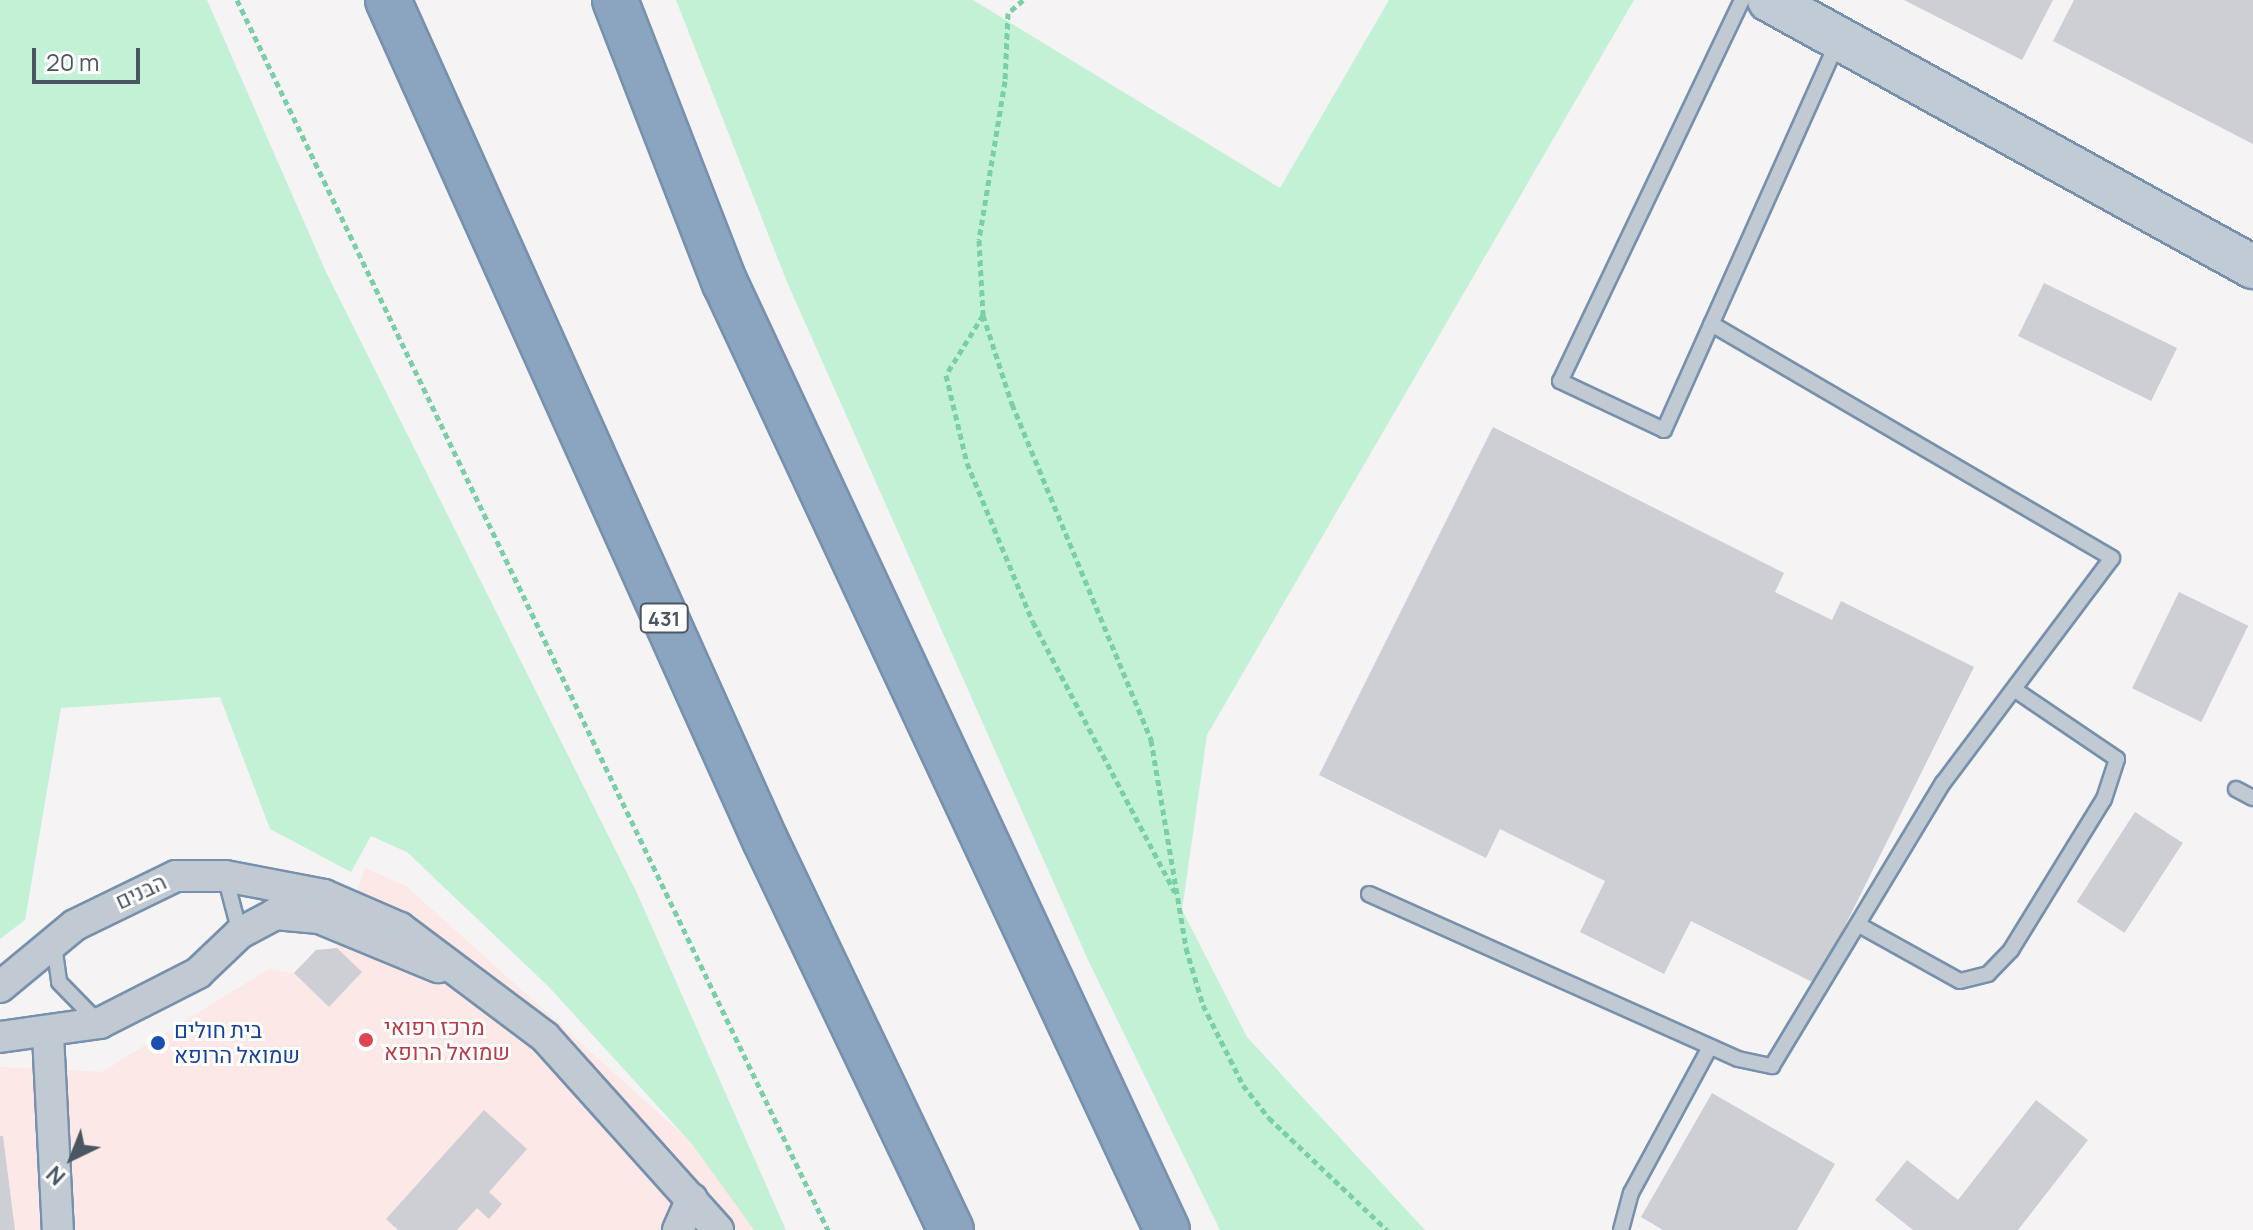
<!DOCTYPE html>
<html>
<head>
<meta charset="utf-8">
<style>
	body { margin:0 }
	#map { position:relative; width:2253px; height:1230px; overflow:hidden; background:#f5f3f3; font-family:Manrope,Heebo,sans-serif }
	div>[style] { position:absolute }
	.medical>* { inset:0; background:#fce8e6 }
	.green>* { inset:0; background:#c3f1d5 }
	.building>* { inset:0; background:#cdcfd5; transform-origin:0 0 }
	.path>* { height:5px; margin-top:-2.5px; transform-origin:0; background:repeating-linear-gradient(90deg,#7ad0a6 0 6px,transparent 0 10px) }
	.roads { filter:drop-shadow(2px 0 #7690ad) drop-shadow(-2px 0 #7690ad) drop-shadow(0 2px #7690ad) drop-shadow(0 -2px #7690ad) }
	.lane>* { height:14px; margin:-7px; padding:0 7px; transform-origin:7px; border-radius:7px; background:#c1cad2 }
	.street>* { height:30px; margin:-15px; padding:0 15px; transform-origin:15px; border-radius:15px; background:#c1cad2 }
	.secondary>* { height:42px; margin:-21px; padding:0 21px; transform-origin:21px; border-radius:21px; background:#c1cbd6 }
	.highway>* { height:44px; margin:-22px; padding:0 22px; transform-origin:22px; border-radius:22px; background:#8ba5c1 }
	.dots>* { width:22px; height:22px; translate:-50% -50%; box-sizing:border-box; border:4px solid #fff; border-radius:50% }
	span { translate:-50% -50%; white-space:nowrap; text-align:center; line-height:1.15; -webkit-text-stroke:6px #fff; paint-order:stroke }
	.shield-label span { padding:2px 6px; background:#fff; border:2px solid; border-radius:6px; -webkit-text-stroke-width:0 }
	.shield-label { font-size:20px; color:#4a5661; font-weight:700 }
	.street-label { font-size:22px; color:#4a5661 }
	.health-label { font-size:22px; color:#be3a42 }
	.left { translate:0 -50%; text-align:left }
	.transit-label { font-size:22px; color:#164399 }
	.north { position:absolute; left:32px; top:1118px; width:80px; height:80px; -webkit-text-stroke:6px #fff; paint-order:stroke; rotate:223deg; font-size:22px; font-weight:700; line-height:32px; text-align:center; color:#4a5661 }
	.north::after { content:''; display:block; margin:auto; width:28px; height:36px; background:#4a5661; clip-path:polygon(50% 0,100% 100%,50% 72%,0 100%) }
	.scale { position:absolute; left:32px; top:48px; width:108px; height:36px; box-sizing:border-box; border:4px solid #4a5661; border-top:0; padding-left:10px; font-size:24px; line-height:28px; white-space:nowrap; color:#4a5661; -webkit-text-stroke:6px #fff; paint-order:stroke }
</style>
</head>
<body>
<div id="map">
	<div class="medical">
		<i style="clip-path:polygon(365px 868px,406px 886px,693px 1144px,763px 1230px,0 1230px,0 1067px,102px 1072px,269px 969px,294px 973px,316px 950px,338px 948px)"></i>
	</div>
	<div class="green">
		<i style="clip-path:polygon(0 0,207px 0,326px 272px,636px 891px,786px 1230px,754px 1230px,692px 1144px,549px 987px,407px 852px,371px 836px,351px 872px,270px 829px,220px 697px,61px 708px,25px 920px,0 939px)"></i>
		<i style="clip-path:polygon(676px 0,973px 0,1280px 188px,1389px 0,1634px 0,1207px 735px,1182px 910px,1247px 1037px,1425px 1230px,1220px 1230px,1088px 960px,787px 282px)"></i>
	</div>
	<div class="building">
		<i style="clip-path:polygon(1904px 0,2053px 0,2022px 60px)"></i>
		<i style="clip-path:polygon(2074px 0,2253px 0,2253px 144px,2053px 41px)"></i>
		<i style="left:2044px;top:283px;width:148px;height:59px;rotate:26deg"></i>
		<i style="clip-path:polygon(1493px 427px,1784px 573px,1775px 592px,1832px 620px,1841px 601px,1974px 667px,1816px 984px,1691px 921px,1664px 974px,1580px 932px,1605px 881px,1500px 829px,1486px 858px,1319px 775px)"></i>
		<i style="left:2179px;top:592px;width:77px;height:107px;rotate:26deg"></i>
		<i style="left:2135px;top:812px;width:57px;height:107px;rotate:33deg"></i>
		<i style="clip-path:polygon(337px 948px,362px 972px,329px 1007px,294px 973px,316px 950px)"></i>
		<i style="clip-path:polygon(1712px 1093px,1835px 1164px,1797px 1230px,1663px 1230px,1641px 1217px)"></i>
		<i style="clip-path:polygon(2036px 1100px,2088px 1140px,2018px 1230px,1913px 1230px,1875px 1200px,1907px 1160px,1958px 1200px)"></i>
		<i style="clip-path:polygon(484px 1110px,527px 1149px,489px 1192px,502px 1204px,489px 1219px,477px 1208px,457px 1230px,398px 1230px,386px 1219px)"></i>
		<i style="clip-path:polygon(0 1136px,3px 1136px,15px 1230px,0 1230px)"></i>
	</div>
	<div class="path">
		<i style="left:237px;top:0;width:1365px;rotate:64.34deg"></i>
		<i style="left:1023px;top:0;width:20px;rotate:139deg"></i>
		<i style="left:1008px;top:13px;width:68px;rotate:92.5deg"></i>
		<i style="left:1005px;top:81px;width:161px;rotate:99.3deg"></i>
		<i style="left:979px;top:240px;width:75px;rotate:86.9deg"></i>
		<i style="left:983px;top:315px;width:94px;rotate:72deg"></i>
		<i style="left:1012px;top:404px;width:364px;rotate:67.5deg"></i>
		<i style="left:1151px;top:740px;width:211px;rotate:80.4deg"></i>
		<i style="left:1186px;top:948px;width:59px;rotate:73.4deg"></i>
		<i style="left:1203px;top:1005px;width:89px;rotate:63.4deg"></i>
		<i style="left:1243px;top:1085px;width:42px;rotate:51.8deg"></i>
		<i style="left:1269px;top:1118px;width:163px;rotate:43.5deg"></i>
		<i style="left:983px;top:315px;width:70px;rotate:121.7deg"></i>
		<i style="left:946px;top:375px;width:90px;rotate:76.6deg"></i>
		<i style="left:967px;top:463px;width:172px;rotate:67.5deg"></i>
		<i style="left:1033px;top:622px;width:305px;rotate:62.3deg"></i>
	</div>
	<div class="roads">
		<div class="lane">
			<i style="left:1742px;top:0;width:422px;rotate:115.5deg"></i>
			<i style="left:1560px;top:381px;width:115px;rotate:25.2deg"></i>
			<i style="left:1664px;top:430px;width:424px;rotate:-65.9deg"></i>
			<i style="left:2236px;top:789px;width:19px;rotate:28deg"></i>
			<i style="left:225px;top:876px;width:59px;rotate:75.3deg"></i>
			<i style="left:1369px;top:894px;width:404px;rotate:24.1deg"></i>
			<i style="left:1738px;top:1059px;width:35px;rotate:12deg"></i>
			<i style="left:1772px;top:1066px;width:331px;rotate:-58.9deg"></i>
			<i style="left:1943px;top:783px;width:281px;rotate:-53.1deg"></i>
			<i style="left:2112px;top:558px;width:464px;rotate:-149.7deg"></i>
			<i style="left:1859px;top:925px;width:115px;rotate:29deg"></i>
			<i style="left:1960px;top:981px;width:29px;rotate:-14deg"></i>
			<i style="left:1988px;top:974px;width:33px;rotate:-46deg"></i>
			<i style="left:2011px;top:950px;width:177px;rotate:-58.4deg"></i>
			<i style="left:2104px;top:799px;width:42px;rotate:-72deg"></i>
			<i style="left:2117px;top:759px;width:123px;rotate:-145.9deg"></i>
			<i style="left:54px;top:945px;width:37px;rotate:82deg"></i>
			<i style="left:59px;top:982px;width:53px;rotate:45.8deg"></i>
			<i style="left:1621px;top:1230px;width:38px;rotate:-75deg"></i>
			<i style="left:1631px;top:1193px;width:166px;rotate:-61.6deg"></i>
		</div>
		<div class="street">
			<i style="left:0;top:987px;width:97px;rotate:-39.6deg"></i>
			<i style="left:75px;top:925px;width:112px;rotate:-25.9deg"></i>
			<i style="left:176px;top:876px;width:49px"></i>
			<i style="left:225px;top:876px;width:101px;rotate:10.9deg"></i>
			<i style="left:324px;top:895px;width:83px;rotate:23.5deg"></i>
			<i style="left:400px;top:928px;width:181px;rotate:36.9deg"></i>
			<i style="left:545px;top:1037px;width:259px;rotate:48.1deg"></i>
			<i style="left:48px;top:1035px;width:195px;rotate:87.1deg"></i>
			<i style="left:0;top:1037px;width:101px;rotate:-8deg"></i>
			<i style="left:100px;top:1023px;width:110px;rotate:-27deg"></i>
			<i style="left:198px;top:973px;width:58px;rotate:-43.6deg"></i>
			<i style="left:240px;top:933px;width:40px;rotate:-28deg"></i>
			<i style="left:275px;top:914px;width:44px;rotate:5.2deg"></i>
			<i style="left:319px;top:918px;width:129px;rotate:22.4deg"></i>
			<i style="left:678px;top:1230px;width:34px;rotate:-66deg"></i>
		</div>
		<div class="secondary">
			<i style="left:1769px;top:0;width:553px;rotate:28.88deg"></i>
		</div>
		<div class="highway">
			<i style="left:388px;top:0;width:921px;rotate:65.83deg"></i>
			<i style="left:765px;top:840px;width:432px;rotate:64.5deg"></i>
			<i style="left:615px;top:0;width:304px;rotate:68.8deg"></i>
			<i style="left:725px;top:283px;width:1045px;rotate:64.98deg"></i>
		</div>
	</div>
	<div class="dots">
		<i style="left:366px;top:1040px;background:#e0444e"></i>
		<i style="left:158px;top:1043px;background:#1a4fb4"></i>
	</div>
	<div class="shield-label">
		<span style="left:664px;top:618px">431</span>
	</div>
	<div class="street-label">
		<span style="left:141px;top:892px;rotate:-25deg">הבנים</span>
	</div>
	<div class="health-label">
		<span class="left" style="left:384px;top:1040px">מרכז רפואי<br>שמואל הרופא</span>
	</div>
	<div class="transit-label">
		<span class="left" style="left:174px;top:1043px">בית חולים<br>שמואל הרופא</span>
	</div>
	<div class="north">N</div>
	<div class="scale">20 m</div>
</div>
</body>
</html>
